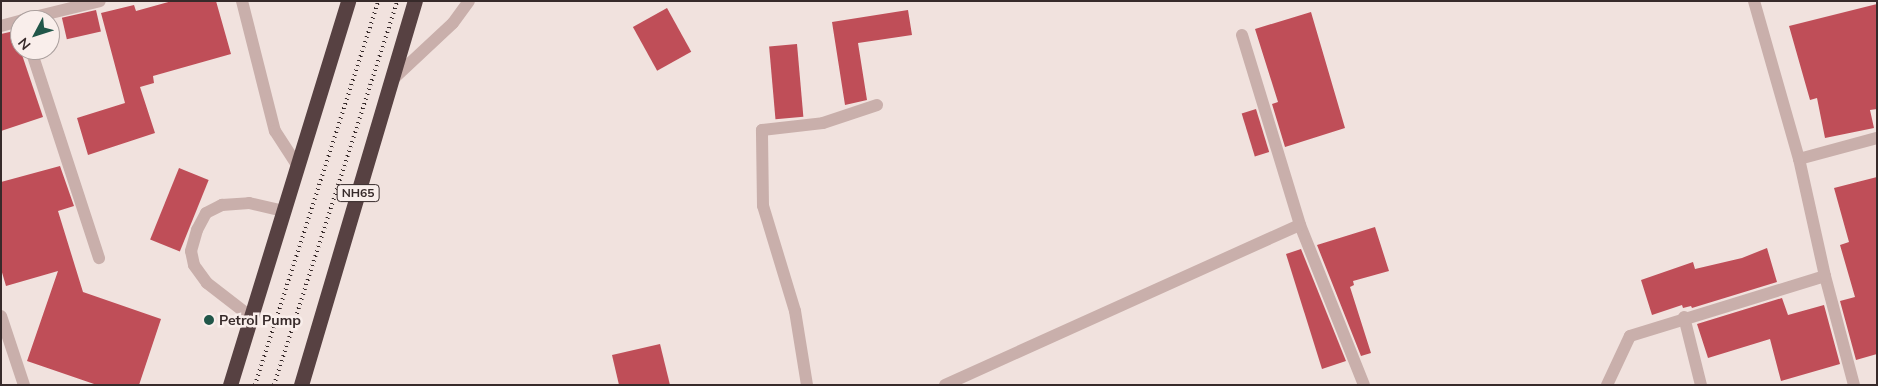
<!DOCTYPE html>
<html>
<head>
<meta charset="utf-8">
<style>
	body { margin:0 }
	#map { position:relative; width:1878px; height:386px; overflow:hidden; background:#f1e2de; font-family:Mulish,sans-serif }
	div>[style] { position:absolute }
	.building>* { inset:0; background:#bf4e58; transform-origin:0 0 }
	.minor>* { height:12px; margin:-6px; padding:0 6px; transform-origin:6px; border-radius:6px; background:#c9afab }
	.highway>* { height:15px; margin:-7.5px; padding:0 7.5px; transform-origin:7.5px; border-radius:7.5px; background:#574142 }
	.rail>* { height:4px; margin-top:-2px; transform-origin:0; background:repeating-linear-gradient(90deg,#372a2a 0 1px,transparent 0 5px) }
	.dots>* { width:14px; height:14px; translate:-50% -50%; box-sizing:border-box; border:2px solid #f9eeeb; border-radius:50% }
	span { translate:-50% -50%; white-space:nowrap; text-align:center; line-height:1.15; -webkit-text-stroke:5px #f9eeeb; paint-order:stroke }
	.shield-label span { padding:1px 4px; background:#f9eeeb; border:1px solid; border-radius:4px; -webkit-text-stroke-width:0 }
	.shield-label { font-size:12px; color:#372a2a; font-weight:700 }
	.poi-label { font-size:14px; color:#372a2a; font-weight:700 }
	.left { translate:0 -50%; text-align:left }
	.frame { position:absolute; inset:0; border:2px solid #372a2a; pointer-events:none }
	.north { position:absolute; left:10px; top:10px; width:50px; height:50px; box-sizing:border-box; background:#f9eeeb; border:1px solid #aba09e; border-radius:50%; rotate:230deg; font-size:14px; font-weight:700; line-height:20px; text-align:center; color:#372a2a }
	.north::after { content:''; display:block; margin:auto; width:18px; height:22px; background:#215649; clip-path:polygon(50% 0,100% 100%,50% 72%,0 100%) }
</style>
</head>
<body>
<div id="map">
	<div class="building">
		<i style="clip-path:polygon(172px 1px,216px 1px,231px 54px,153px 76px,154px 83px,140px 87px,155px 133px,88px 155px,77px 118px,125px 103px,101px 13px,134px 5px,136px 11px)"></i>
		<i style="clip-path:polygon(1877px 4px,1877px 109px,1870px 110px,1874px 128px,1825px 138px,1817px 98px,1810px 100px,1789px 26px)"></i>
		<i style="left:667px;top:8px;width:50px;height:39px;rotate:61deg"></i>
		<i style="left:96px;top:10px;width:22px;height:35px;rotate:77deg"></i>
		<i style="clip-path:polygon(908px 10px,912px 35px,858px 43px,867px 100px,845px 105px,832px 22px)"></i>
		<i style="clip-path:polygon(1311px 12px,1345px 128px,1285px 147px,1272px 104px,1278px 102px,1255px 29px)"></i>
		<i style="clip-path:polygon(14px 31px,43px 117px,1px 131px,1px 34px)"></i>
		<i style="left:797px;top:44px;width:73px;height:28px;rotate:85deg"></i>
		<i style="left:1256px;top:109px;width:45px;height:15px;rotate:73deg"></i>
		<i style="clip-path:polygon(60px 166px,74px 206px,58px 211px,83px 292px,161px 319px,139px 385px,97px 385px,27px 361px,58px 271px,6px 286px,1px 269px,1px 182px)"></i>
		<i style="left:179px;top:168px;width:32px;height:77px;rotate:22deg"></i>
		<i style="clip-path:polygon(1877px 177px,1877px 354px,1856px 360px,1840px 301px,1855px 297px,1840px 245px,1849px 242px,1834px 188px)"></i>
		<i style="clip-path:polygon(1375px 227px,1389px 271px,1353px 281px,1354px 285px,1350px 287px,1371px 353px,1361px 356px,1317px 245px)"></i>
		<i style="clip-path:polygon(1767px 248px,1777px 282px,1692px 308px,1691px 306px,1683px 308px,1682px 305px,1652px 315px,1641px 280px,1693px 262px,1695px 269px,1742px 258px)"></i>
		<i style="clip-path:polygon(1301px 249px,1346px 361px,1322px 369px,1286px 254px)"></i>
		<i style="clip-path:polygon(1782px 298px,1788px 315px,1824px 305px,1840px 364px,1781px 381px,1770px 339px,1708px 358px,1697px 324px)"></i>
		<i style="clip-path:polygon(660px 344px,670px 385px,619px 385px,612px 355px)"></i>
	</div>
	<div class="minor">
		<i style="left:242px;top:1px;width:134px;rotate:75.8deg"></i>
		<i style="left:275px;top:131px;width:40px;rotate:57.1deg"></i>
		<i style="left:22px;top:20px;width:80px;rotate:-13.7deg"></i>
		<i style="left:1px;top:26px;width:20px;rotate:-15deg"></i>
		<i style="left:1242px;top:35px;width:199px;rotate:73deg"></i>
		<i style="left:1300px;top:225px;width:172px;rotate:68.2deg"></i>
		<i style="left:31px;top:50px;width:219px;rotate:71.9deg"></i>
		<i style="left:392px;top:80px;width:83px;rotate:-43.1deg"></i>
		<i style="left:453px;top:23px;width:27px;rotate:-54deg"></i>
		<i style="left:1799px;top:159px;width:81px;rotate:-15.1deg"></i>
		<i style="left:1825px;top:276px;width:113px;rotate:75.1deg"></i>
		<i style="left:1px;top:316px;width:73px;rotate:71.6deg"></i>
		<i style="left:251px;top:317px;width:56px;rotate:-142.3deg"></i>
		<i style="left:207px;top:283px;width:22px;rotate:-126deg"></i>
		<i style="left:194px;top:265px;width:14px;rotate:-102deg"></i>
		<i style="left:191px;top:251px;width:22px;rotate:-74deg"></i>
		<i style="left:197px;top:230px;width:19px;rotate:-62deg"></i>
		<i style="left:206px;top:213px;width:18px;rotate:-27deg"></i>
		<i style="left:222px;top:205px;width:27px;rotate:-4deg"></i>
		<i style="left:249px;top:203px;width:35px;rotate:13deg"></i>
		<i style="left:1684px;top:317px;width:70px;rotate:76deg"></i>
		<i style="left:807px;top:385px;width:75px;rotate:-99.2deg"></i>
		<i style="left:795px;top:311px;width:110px;rotate:-106.9deg"></i>
		<i style="left:763px;top:206px;width:76px;rotate:-90.8deg"></i>
		<i style="left:762px;top:130px;width:61px;rotate:-6.5deg"></i>
		<i style="left:823px;top:123px;width:57px;rotate:-18.4deg"></i>
		<i style="left:945px;top:385px;width:389px;rotate:-24.3deg"></i>
		<i style="left:1607px;top:385px;width:54px;rotate:-64.9deg"></i>
		<i style="left:1630px;top:336px;width:204px;rotate:-17.1deg"></i>
		<i style="left:1825px;top:276px;width:120px;rotate:-102.5deg"></i>
		<i style="left:1799px;top:159px;width:164px;rotate:-105.9deg"></i>
	</div>
	<div class="highway">
		<i style="left:230px;top:385px;width:402px;rotate:-72.9deg"></i>
		<i style="left:301px;top:385px;width:401px;rotate:-73.5deg"></i>
	</div>
	<div class="rail">
		<i style="left:255px;top:385px;width:403px;rotate:-72.2deg"></i>
		<i style="left:274px;top:385px;width:403px;rotate:-72.2deg"></i>
	</div>
	<div class="dots">
		<i style="left:209px;top:320px;background:#215649"></i>
	</div>
	<div class="shield-label">
		<span style="left:358px;top:193px">NH65</span>
	</div>
	<div class="poi-label">
		<span class="left" style="left:219px;top:320px">Petrol Pump</span>
	</div>
	<div class="frame"></div>
	<div class="north">N</div>
</div>
</body>
</html>
